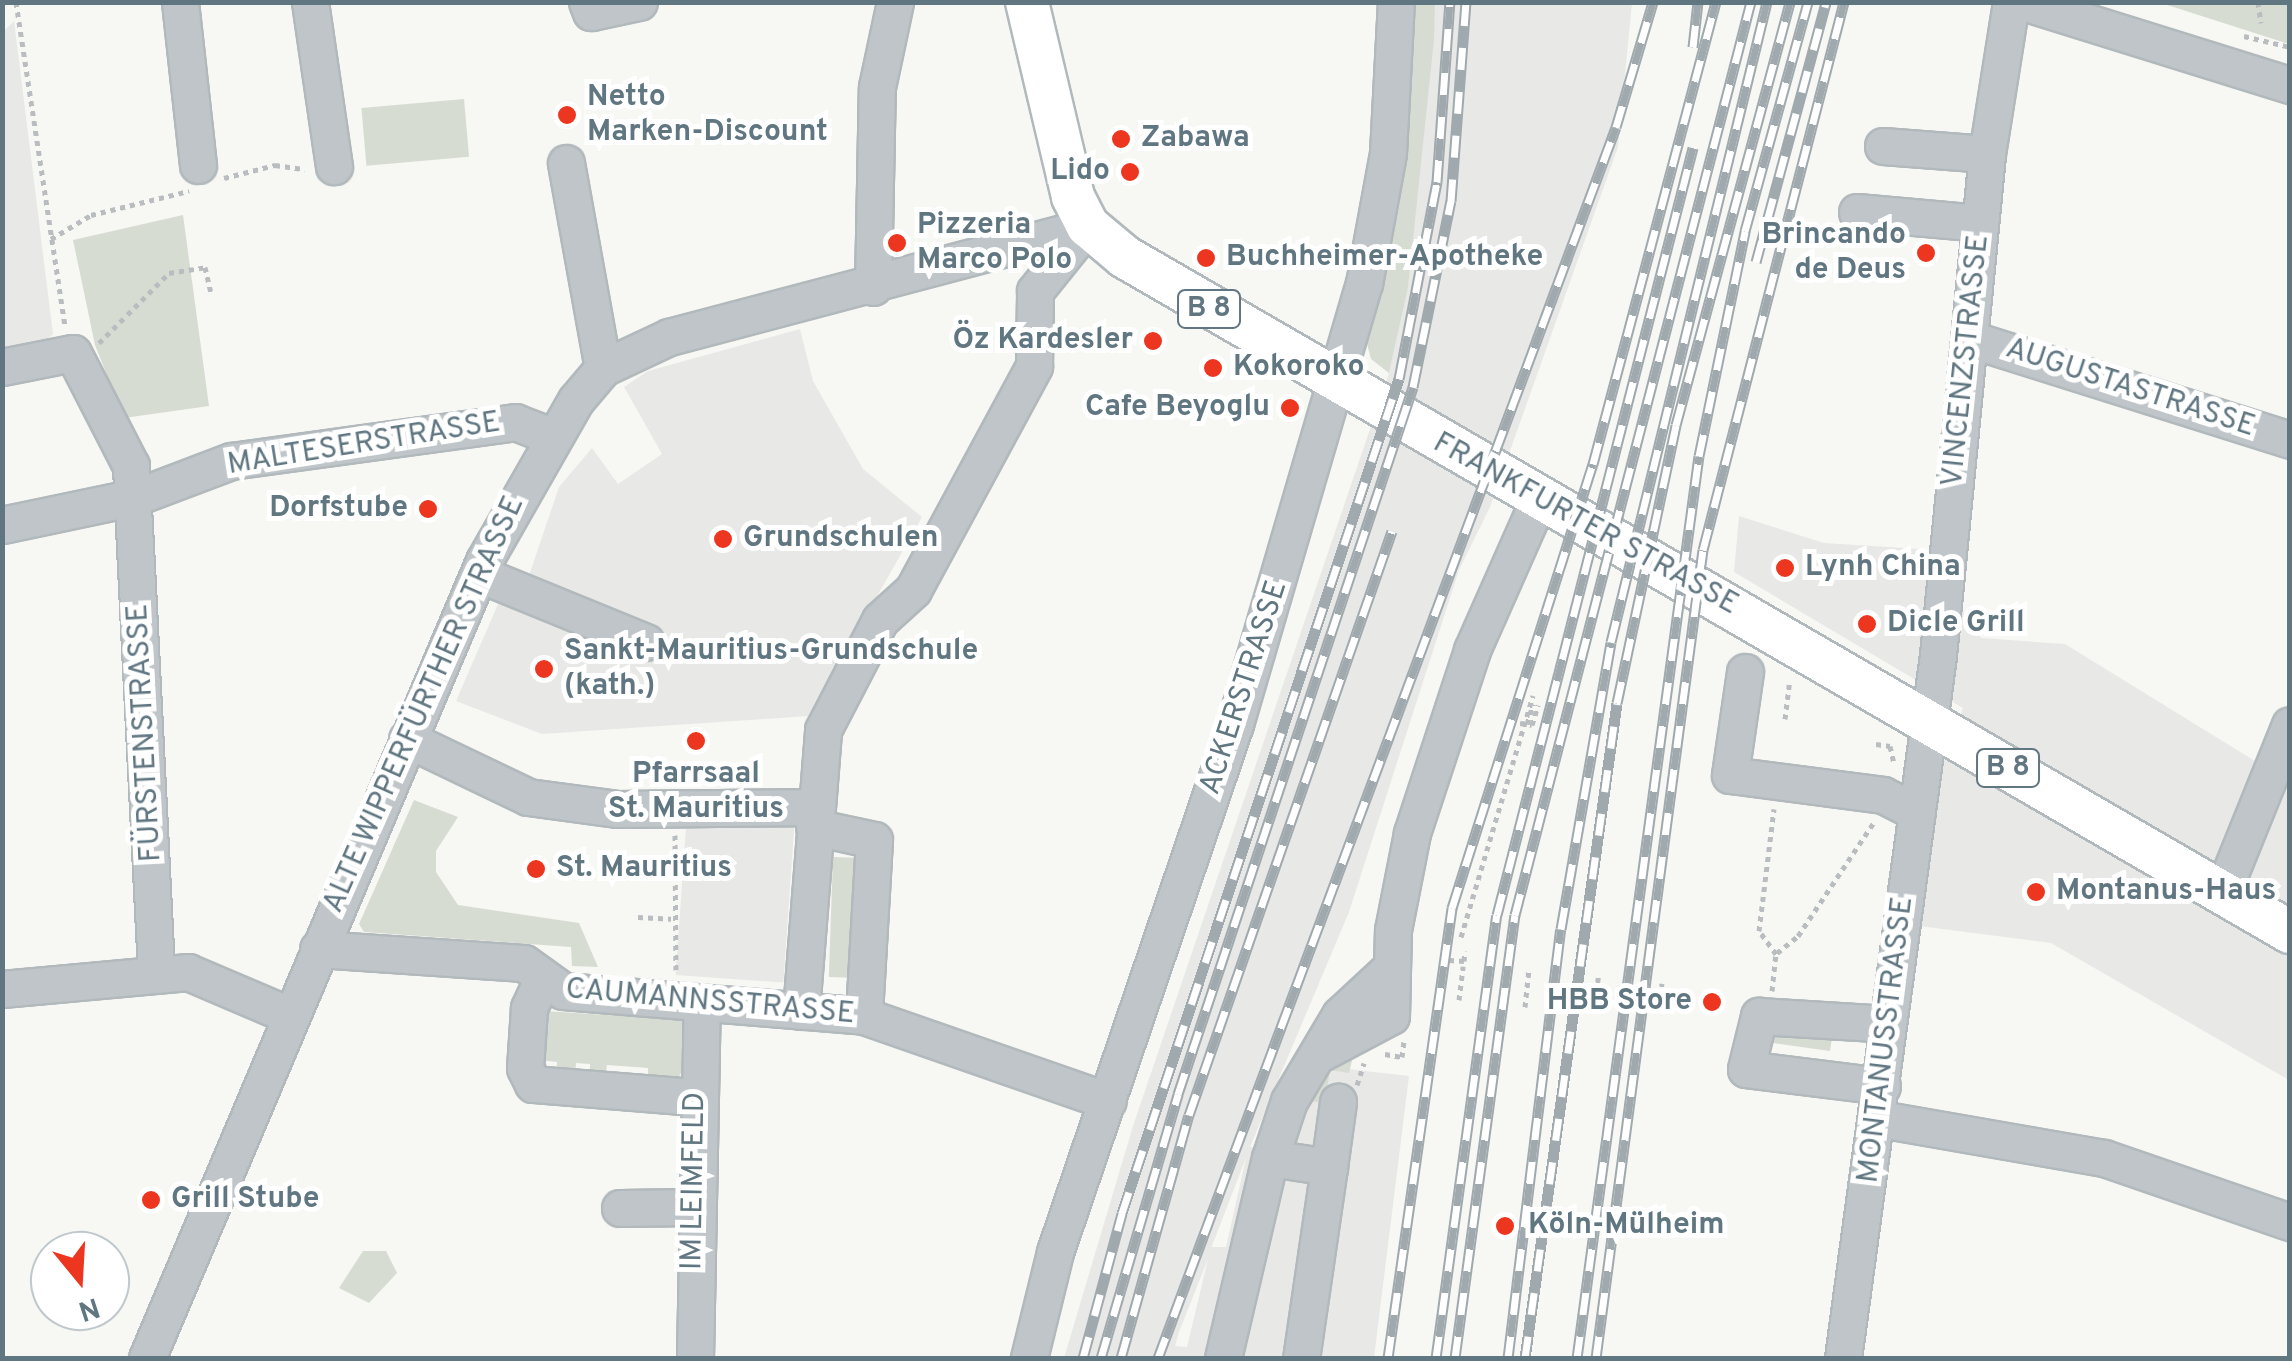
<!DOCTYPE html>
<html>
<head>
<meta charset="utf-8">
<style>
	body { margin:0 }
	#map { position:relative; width:2292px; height:1361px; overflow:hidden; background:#f7f7f3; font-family:Overpass,sans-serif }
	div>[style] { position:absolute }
	.built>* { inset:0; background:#e8e8e7; transform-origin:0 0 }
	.green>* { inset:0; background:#d7dcd2; transform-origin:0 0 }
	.path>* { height:5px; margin-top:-2.5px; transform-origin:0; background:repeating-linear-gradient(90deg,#b9bdbf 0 5px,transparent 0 10px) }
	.roads { filter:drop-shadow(2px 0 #b2b9bc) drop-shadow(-2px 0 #b2b9bc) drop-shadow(0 2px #b2b9bc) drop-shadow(0 -2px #b2b9bc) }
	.minor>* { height:35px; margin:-17.5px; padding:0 17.5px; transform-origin:17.5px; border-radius:17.5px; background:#bfc5c8 }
	.major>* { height:42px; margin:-21px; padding:0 21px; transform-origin:21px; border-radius:21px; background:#fff }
	.rail>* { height:11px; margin-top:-5.5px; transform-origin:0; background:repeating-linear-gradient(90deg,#fff 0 22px,#a0a9ae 0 44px); box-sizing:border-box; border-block:2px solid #a0a9ae }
	.dots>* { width:28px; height:28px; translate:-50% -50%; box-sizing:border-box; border:5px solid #fff; border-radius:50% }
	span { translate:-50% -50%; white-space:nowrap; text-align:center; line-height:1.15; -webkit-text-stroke:10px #fff; paint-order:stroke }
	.shield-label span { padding:2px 8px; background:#fff; border:2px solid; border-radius:8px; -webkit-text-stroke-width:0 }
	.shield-label { font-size:28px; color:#607680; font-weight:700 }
	.poi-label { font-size:30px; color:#607680; font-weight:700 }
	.left { translate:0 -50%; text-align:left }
	.right { translate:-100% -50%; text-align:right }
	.street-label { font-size:30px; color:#607680 }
	.frame { position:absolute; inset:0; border:5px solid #607680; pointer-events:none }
	.north { position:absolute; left:30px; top:1231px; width:100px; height:100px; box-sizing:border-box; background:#fff; border:2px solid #bfc8cc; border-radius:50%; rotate:162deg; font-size:28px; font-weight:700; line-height:40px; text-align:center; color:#607680 }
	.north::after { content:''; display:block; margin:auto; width:35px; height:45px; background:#ec361f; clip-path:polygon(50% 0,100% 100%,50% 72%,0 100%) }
</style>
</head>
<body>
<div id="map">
	<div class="built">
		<i style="clip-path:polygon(evenodd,1435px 3px,1632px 3px,1618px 147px,1490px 507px,1459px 570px,1349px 912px,1250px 1147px,1258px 1147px,1295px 1063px,1409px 1076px,1374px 1358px,1064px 1358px,1133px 1126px,1389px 373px,1408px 288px,1435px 3px,1246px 1158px,1226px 1247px,1212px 1247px,1212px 1246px,1246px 1158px,1435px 3px,1208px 1259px,1187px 1347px,1175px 1346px,1179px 1332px,1208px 1259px)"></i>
		<i style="clip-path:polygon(14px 21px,53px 334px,3px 380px,2px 33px)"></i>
		<i style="clip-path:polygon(800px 329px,813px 381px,863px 469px,922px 517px,809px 716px,542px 734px,456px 701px,502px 595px,520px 602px,559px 487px,592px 448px,618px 484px,662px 454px,624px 387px,648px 371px)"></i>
		<i style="clip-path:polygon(1739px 516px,1824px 543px,1920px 549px,1981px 638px,2065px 644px,2289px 782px,2289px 1080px,2051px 943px,1919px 926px,1929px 803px,1963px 708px,1734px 572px)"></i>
		<i style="left:795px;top:816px;width:167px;height:108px;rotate:94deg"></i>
	</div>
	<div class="green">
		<i style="clip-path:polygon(1409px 3px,1435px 3px,1434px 39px,1408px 288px,1389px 373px,1371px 359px,1365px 336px)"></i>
		<i style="clip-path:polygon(2161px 3px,2289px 3px,2289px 44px)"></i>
		<i style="left:464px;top:99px;width:58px;height:103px;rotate:85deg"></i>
		<i style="clip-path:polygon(183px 215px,209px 406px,124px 418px,95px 345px,73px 240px)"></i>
		<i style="clip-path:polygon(414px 800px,458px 817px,436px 851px,436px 872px,458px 905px,579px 923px,598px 967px,572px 966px,571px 947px,364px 932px,359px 924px)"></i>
		<i style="left:833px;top:857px;width:23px;height:120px;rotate:2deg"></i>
		<i style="clip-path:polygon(545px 1011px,683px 1020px,683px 1070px,674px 1084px,648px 1082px,648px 1068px,607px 1065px,605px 1079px,590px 1078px,590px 1064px,576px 1063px,575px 1077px,556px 1076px,557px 1062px,539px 1060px)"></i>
		<i style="clip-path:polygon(1834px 1025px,1830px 1051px,1758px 1041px,1759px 1034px)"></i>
		<i style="clip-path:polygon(1365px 1037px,1378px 1046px,1355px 1048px,1349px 1073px,1330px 1070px,1325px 1103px,1308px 1101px,1296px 1148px,1290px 1133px,1300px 1109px,1337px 1054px)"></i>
		<i style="clip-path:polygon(363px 1251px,386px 1251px,397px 1273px,369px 1303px,339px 1288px)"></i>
	</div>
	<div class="path">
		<i style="left:16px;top:2px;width:328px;rotate:81.4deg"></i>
		<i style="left:2258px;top:2px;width:21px;rotate:82deg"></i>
		<i style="left:2244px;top:36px;width:47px;rotate:13.4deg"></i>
		<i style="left:224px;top:178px;width:53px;rotate:-14.3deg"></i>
		<i style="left:275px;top:165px;width:30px;rotate:8deg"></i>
		<i style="left:51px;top:239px;width:47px;rotate:-31deg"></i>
		<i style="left:91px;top:215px;width:101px;rotate:-13.8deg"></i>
		<i style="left:99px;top:343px;width:99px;rotate:-45deg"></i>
		<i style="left:169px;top:273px;width:36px;rotate:-9deg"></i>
		<i style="left:205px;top:267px;width:28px;rotate:77deg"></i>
		<i style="left:1785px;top:719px;width:38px;rotate:-83deg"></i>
		<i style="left:1520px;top:723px;width:12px;rotate:9deg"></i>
		<i style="left:1532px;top:725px;width:21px;rotate:-73deg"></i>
		<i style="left:1527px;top:724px;width:21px;rotate:-73deg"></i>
		<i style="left:1876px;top:744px;width:14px;rotate:8deg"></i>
		<i style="left:1890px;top:746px;width:18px;rotate:77deg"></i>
		<i style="left:675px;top:835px;width:135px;rotate:89.6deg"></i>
		<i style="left:638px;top:917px;width:33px;rotate:3deg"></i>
		<i style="left:1461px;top:937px;width:252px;rotate:-73.4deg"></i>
		<i style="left:1777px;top:953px;width:27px;rotate:-39deg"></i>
		<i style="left:1798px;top:936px;width:137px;rotate:-56.3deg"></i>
		<i style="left:1449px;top:960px;width:15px;rotate:4deg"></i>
		<i style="left:1464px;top:961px;width:10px;rotate:-84deg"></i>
		<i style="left:1772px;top:991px;width:37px;rotate:-84deg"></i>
		<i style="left:1776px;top:954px;width:29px;rotate:-126deg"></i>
		<i style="left:1759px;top:931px;width:123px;rotate:-83deg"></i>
		<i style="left:1459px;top:1000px;width:34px;rotate:-83deg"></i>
		<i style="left:1658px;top:1006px;width:23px;rotate:-80deg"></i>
		<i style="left:1525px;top:1007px;width:36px;rotate:-84deg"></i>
		<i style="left:1594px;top:1012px;width:35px;rotate:-83deg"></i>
		<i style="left:1385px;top:1054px;width:17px;rotate:10deg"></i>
		<i style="left:1402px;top:1057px;width:17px;rotate:-83deg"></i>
		<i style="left:1357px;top:1085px;width:23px;rotate:-72deg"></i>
	</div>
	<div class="roads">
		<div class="minor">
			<i style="left:180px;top:2px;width:164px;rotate:83.7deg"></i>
			<i style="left:310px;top:2px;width:166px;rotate:81.7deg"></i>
			<i style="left:587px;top:2px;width:11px;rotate:68deg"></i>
			<i style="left:591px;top:12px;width:49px;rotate:-11.8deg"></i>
			<i style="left:2023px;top:2px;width:280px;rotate:17.3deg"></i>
			<i style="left:1883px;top:146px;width:104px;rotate:4.4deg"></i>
			<i style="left:566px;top:163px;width:208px;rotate:79.8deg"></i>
			<i style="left:1857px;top:212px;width:123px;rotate:5.1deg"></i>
			<i style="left:873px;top:287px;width:200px;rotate:-88.9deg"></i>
			<i style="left:877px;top:87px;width:87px;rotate:-78deg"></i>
			<i style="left:1970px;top:339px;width:336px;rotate:17.5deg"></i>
			<i style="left:2px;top:367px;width:72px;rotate:-11.2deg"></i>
			<i style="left:73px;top:353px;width:127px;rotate:62.8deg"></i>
			<i style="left:131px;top:466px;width:505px;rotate:87.16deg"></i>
			<i style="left:2px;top:525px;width:137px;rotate:-11.8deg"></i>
			<i style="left:136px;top:497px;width:102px;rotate:-20.8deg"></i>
			<i style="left:231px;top:461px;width:287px;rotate:-7.8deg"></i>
			<i style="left:515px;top:422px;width:39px;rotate:21deg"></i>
			<i style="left:479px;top:574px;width:180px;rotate:22.2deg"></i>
			<i style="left:1745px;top:672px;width:104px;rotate:98.3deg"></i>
			<i style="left:1730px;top:775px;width:154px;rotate:7.4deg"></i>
			<i style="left:1883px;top:795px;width:38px;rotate:27deg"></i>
			<i style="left:407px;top:739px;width:134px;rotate:25.6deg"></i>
			<i style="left:528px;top:797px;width:91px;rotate:7.6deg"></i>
			<i style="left:618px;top:809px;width:198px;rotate:-0.6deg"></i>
			<i style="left:814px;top:827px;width:61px;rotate:12.2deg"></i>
			<i style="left:874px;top:840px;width:176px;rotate:93.3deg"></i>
			<i style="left:2222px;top:893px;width:181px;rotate:-68deg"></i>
			<i style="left:318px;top:949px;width:206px;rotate:3.9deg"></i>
			<i style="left:524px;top:963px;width:48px;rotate:35.7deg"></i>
			<i style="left:563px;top:991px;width:302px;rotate:4.7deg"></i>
			<i style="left:864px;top:1016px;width:258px;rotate:19.2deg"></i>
			<i style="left:541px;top:982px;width:29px;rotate:115deg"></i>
			<i style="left:529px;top:1008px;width:60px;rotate:93.8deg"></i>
			<i style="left:525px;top:1068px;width:18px;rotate:63deg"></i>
			<i style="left:533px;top:1084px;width:163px;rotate:4.6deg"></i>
			<i style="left:2px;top:989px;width:187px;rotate:-5.2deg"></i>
			<i style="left:188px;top:972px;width:112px;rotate:23.1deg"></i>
			<i style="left:801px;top:1011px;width:282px;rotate:-85.5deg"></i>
			<i style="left:823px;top:730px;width:124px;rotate:-62.6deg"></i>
			<i style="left:880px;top:620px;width:45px;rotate:-42.3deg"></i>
			<i style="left:913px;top:590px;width:255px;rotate:-61.6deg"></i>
			<i style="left:1034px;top:366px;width:75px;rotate:-89.2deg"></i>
			<i style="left:1035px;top:291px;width:78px;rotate:-51.2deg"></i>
			<i style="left:1321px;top:1053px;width:79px;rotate:-27.9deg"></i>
			<i style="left:1391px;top:1016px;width:86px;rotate:-88.7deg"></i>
			<i style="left:1393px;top:930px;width:99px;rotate:-78.9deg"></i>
			<i style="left:1412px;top:833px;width:193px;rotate:-71.8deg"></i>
			<i style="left:1472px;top:650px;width:163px;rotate:-66.1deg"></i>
			<i style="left:1882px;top:1086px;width:137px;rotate:-172.9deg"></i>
			<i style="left:1746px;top:1069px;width:55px;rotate:-76.2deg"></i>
			<i style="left:1759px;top:1016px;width:129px;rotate:3.5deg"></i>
			<i style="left:1880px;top:1119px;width:227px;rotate:9.9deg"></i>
			<i style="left:2104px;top:1158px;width:197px;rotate:19deg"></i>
			<i style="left:1270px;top:1158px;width:60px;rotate:-71.6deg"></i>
			<i style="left:1289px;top:1101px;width:100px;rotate:-59.3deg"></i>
			<i style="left:1340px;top:1015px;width:69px;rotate:-42.7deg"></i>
			<i style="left:1329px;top:1167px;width:66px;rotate:-82.1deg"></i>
			<i style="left:620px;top:1208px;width:73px;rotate:-0.8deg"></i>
			<i style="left:147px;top:1358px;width:865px;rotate:-67.08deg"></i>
			<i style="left:484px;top:561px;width:185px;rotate:-60.3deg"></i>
			<i style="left:576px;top:400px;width:42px;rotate:-49.8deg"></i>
			<i style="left:603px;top:368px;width:73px;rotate:-25.2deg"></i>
			<i style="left:669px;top:337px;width:433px;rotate:-14.8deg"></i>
			<i style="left:695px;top:1358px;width:355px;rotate:-88.9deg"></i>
			<i style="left:1029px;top:1358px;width:109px;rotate:-76.2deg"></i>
			<i style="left:1055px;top:1252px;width:558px;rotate:-71.18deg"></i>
			<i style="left:1235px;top:724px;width:459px;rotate:-73.7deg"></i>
			<i style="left:1364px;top:284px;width:133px;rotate:-79.6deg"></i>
			<i style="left:1388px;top:153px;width:151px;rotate:-87deg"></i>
			<i style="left:1223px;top:1358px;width:205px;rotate:-76.8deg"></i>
			<i style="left:1270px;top:1158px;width:60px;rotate:8.7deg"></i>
			<i style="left:1329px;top:1167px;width:193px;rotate:98.3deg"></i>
			<i style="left:1843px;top:1358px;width:709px;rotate:-82.3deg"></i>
			<i style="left:1938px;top:655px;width:503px;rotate:-84.41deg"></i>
			<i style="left:1987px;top:154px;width:154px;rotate:-81deg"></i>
		</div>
		<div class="major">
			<i style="left:1027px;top:2px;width:200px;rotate:76.7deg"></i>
			<i style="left:1073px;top:197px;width:33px;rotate:63deg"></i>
			<i style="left:1088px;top:226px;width:48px;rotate:40deg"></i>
			<i style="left:1125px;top:257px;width:1346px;rotate:30.09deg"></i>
		</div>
	</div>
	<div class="rail">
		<i style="left:1693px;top:47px;width:45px;rotate:-83.7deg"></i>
		<i style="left:1756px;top:262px;width:269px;rotate:-74.9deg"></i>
		<i style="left:1083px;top:1358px;width:150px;rotate:-74.9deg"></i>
		<i style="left:1122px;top:1213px;width:879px;rotate:-71.63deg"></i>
		<i style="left:1399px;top:379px;width:201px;rotate:-79.1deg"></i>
		<i style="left:1437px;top:182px;width:180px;rotate:-85.9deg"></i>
		<i style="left:1101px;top:1358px;width:275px;rotate:-73.7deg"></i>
		<i style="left:1178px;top:1094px;width:745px;rotate:-71.61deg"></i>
		<i style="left:1413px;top:387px;width:190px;rotate:-78.5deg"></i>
		<i style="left:1451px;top:201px;width:200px;rotate:-85.7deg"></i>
		<i style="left:1121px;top:1358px;width:252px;rotate:-74.4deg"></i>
		<i style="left:1189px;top:1115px;width:618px;rotate:-70.83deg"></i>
		<i style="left:1158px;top:1358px;width:1313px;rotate:-69.59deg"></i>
		<i style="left:1616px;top:127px;width:130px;rotate:-73.5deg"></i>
		<i style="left:1388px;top:1358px;width:455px;rotate:-81.9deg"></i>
		<i style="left:1452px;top:908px;width:466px;rotate:-72.4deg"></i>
		<i style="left:1593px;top:464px;width:478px;rotate:-75.1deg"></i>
		<i style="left:1436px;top:1358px;width:447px;rotate:-82.2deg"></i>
		<i style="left:1497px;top:915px;width:792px;rotate:-75.67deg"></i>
		<i style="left:1455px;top:1358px;width:447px;rotate:-82.3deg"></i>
		<i style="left:1515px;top:915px;width:943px;rotate:-75.51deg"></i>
		<i style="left:1508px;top:1358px;width:432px;rotate:-83deg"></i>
		<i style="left:1561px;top:929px;width:291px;rotate:-80.1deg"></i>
		<i style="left:1611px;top:642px;width:659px;rotate:-76.3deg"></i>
		<i style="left:1525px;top:1358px;width:661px;rotate:-82deg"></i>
		<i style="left:1617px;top:703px;width:284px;rotate:-78deg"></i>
		<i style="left:1676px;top:425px;width:438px;rotate:-74.9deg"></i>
		<i style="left:1577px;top:1358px;width:910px;rotate:-82.3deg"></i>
		<i style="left:1699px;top:456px;width:230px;rotate:-78.4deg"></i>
		<i style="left:1745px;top:231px;width:238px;rotate:-74.6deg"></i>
		<i style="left:1596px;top:1358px;width:815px;rotate:-82.46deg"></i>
		<i style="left:1703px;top:550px;width:566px;rotate:-75.57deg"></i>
	</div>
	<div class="dots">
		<i style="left:567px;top:115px;background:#ec361f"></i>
		<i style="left:1121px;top:139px;background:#ec361f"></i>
		<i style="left:1130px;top:172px;background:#ec361f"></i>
		<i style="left:897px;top:243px;background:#ec361f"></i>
		<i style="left:1926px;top:253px;background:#ec361f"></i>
		<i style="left:1206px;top:258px;background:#ec361f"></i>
		<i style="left:1153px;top:341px;background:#ec361f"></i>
		<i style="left:1213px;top:368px;background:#ec361f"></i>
		<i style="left:1290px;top:408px;background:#ec361f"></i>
		<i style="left:428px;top:509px;background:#ec361f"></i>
		<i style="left:723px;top:539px;background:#ec361f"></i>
		<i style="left:1785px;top:568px;background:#ec361f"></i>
		<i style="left:1867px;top:624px;background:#ec361f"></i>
		<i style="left:544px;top:669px;background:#ec361f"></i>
		<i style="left:696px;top:741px;background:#ec361f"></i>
		<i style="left:536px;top:869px;background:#ec361f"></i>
		<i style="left:2036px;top:892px;background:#ec361f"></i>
		<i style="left:1712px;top:1002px;background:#ec361f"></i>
		<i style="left:151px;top:1200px;background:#ec361f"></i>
		<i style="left:1505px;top:1226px;background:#ec361f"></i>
	</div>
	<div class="shield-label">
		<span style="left:1209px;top:309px">B 8</span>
		<span style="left:2008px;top:768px">B 8</span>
	</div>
	<div class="poi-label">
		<span class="left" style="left:587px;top:115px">Netto<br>Marken-Discount</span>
		<span class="left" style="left:1141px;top:139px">Zabawa</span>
		<span class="right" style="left:1110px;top:172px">Lido</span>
		<span class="left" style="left:917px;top:243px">Pizzeria<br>Marco Polo</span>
		<span class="right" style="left:1906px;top:253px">Brincando<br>de Deus</span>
		<span class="left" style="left:1226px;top:258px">Buchheimer-Apotheke</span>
		<span class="right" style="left:1133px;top:341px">Öz Kardesler</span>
		<span class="left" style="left:1233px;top:368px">Kokoroko</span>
		<span class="right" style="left:1270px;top:408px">Cafe Beyoglu</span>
		<span class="right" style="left:408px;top:509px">Dorfstube</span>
		<span class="left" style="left:743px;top:539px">Grundschulen</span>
		<span class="left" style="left:1805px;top:568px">Lynh China</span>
		<span class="left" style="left:1887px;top:624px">Dicle Grill</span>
		<span class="left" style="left:564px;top:669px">Sankt-Mauritius-Grundschule<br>(kath.)</span>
		<span style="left:696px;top:792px">Pfarrsaal<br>St. Mauritius</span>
		<span class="left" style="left:556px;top:869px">St. Mauritius</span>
		<span class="left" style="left:2056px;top:892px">Montanus-Haus</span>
		<span class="right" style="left:1692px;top:1002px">HBB Store</span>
		<span class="left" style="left:171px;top:1200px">Grill Stube</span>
		<span class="left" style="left:1528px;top:1226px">Köln-Mülheim</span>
	</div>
	<div class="street-label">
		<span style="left:1967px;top:361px;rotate:-84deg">VINCENZSTRASSE</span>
		<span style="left:2130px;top:389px;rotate:18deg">AUGUSTASTRASSE</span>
		<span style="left:364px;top:445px;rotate:-9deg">MALTESERSTRASSE</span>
		<span style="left:1585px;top:525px;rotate:29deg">FRANKFURTER STRASSE</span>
		<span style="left:1245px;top:688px;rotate:-72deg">ACKERSTRASSE</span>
		<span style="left:425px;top:705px;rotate:-66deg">ALTE WIPPERFÜRTHER STRASSE</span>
		<span style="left:146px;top:733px;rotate:-93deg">FÜRSTENSTRASSE</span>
		<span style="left:710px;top:1003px;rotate:5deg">CAUMANNSSTRASSE</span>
		<span style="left:1887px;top:1040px;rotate:-83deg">MONTANUSSTRASSE</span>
		<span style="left:695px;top:1181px;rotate:-89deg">IM LEIMFELD</span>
	</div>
	<div class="frame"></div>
	<div class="north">N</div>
</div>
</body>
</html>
